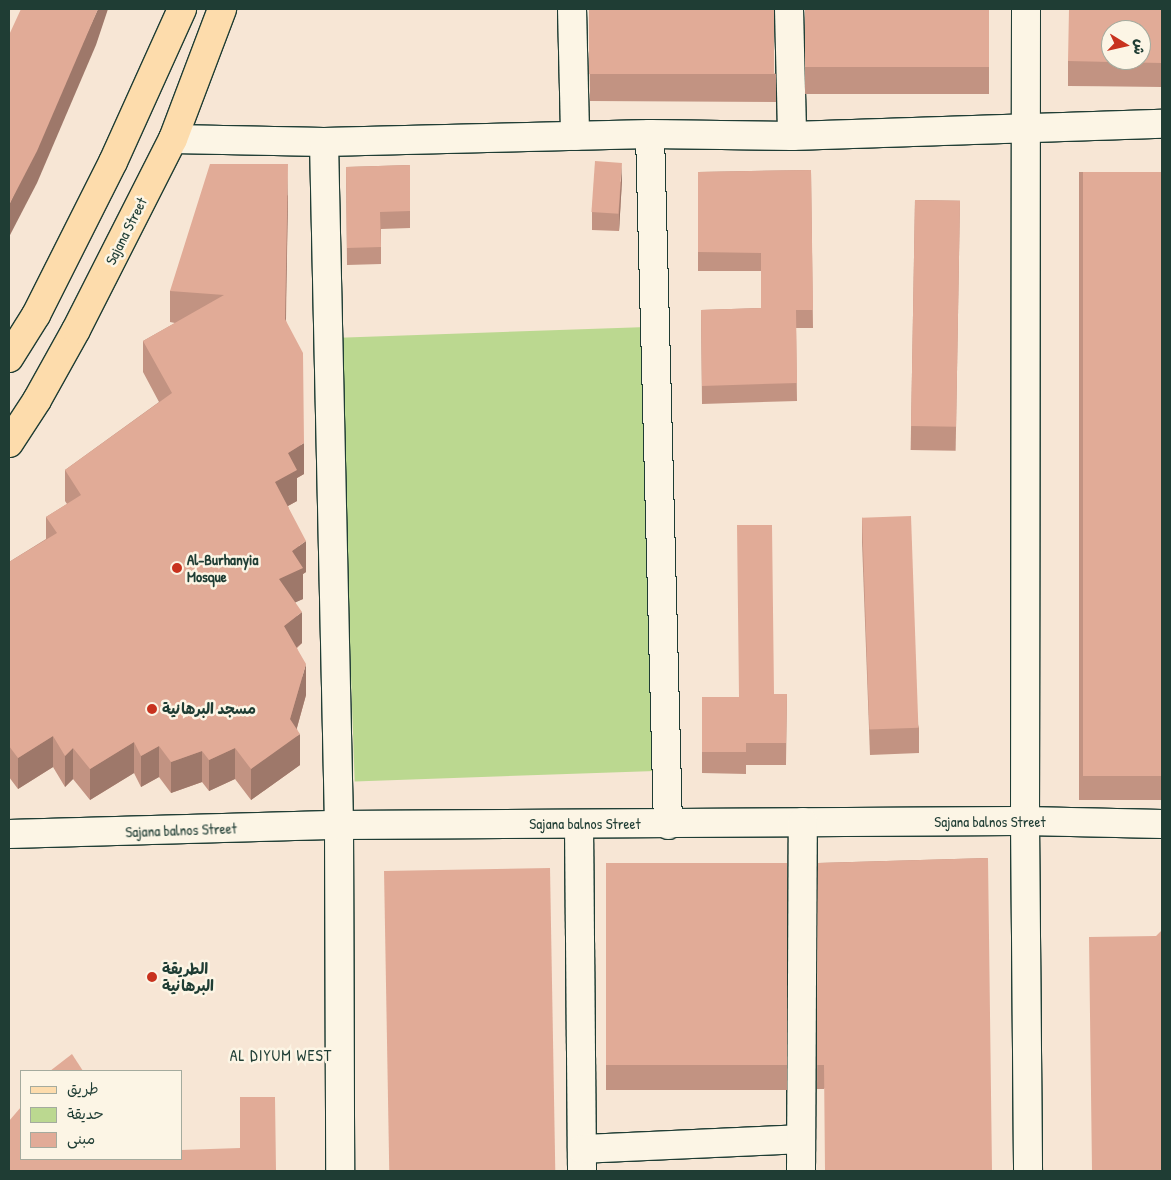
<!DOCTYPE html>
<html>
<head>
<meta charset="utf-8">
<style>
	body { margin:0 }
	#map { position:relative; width:1171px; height:1180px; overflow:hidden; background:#f7e6d5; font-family:"Patrick Hand","Playpen Sans Arabic",sans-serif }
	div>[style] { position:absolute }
	.green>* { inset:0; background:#bbd890; transform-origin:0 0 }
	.roads { filter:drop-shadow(1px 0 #1f3d34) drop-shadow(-1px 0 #1f3d34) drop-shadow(0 1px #1f3d34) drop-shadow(0 -1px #1f3d34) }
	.minor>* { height:28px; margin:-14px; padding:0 14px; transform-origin:14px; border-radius:14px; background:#fcf5e5 }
	.major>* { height:28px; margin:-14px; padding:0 14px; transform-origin:14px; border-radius:14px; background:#fddcac }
	.wall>* { inset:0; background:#c29382; transform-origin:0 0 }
	.shaded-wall>* { inset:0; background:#9e786a }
	.building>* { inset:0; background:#e1ab97; transform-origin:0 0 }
	.dots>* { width:14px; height:14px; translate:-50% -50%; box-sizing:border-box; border:2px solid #fcf5e5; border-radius:50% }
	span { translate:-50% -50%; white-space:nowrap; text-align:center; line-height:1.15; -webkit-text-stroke:5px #fcf5e5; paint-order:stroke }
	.street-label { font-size:15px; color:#1f3d34 }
	.poi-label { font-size:15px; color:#1f3d34; font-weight:700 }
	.left { translate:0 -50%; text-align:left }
	.neighbourhood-label { font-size:16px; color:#1f3d34; letter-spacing:1px }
	.frame { position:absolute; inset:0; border:10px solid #1f3d34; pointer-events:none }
	.legend { position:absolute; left:20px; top:1070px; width:162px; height:90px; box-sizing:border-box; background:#fcf5e5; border:1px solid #a4ab9e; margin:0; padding:6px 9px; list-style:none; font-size:15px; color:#1f3d34 }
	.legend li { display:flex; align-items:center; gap:10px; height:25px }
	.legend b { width:25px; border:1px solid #a4ab9e }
	.north { position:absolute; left:1101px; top:20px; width:50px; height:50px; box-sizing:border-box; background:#fcf5e5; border:1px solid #a4ab9e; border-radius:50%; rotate:99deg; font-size:14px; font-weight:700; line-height:20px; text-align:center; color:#1f3d34 }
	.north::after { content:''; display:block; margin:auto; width:18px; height:22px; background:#c8321e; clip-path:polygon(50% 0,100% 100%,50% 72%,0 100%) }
</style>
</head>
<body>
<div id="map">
	<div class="green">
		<i style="left:647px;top:327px;width:444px;height:308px;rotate:88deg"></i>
	</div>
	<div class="roads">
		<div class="minor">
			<i style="left:572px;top:9px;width:127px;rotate:88.6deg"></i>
			<i style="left:789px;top:9px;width:127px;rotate:88.6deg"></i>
			<i style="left:1026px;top:9px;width:812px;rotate:90.07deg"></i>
			<i style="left:1025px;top:821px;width:350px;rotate:89.5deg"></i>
			<i style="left:650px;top:134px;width:691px;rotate:88.51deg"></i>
			<i style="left:173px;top:139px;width:151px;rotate:1.1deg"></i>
			<i style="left:324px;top:142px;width:326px;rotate:-1.4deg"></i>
			<i style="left:650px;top:134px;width:142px;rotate:0.8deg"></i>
			<i style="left:792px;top:136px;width:370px;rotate:-1.9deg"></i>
			<i style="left:324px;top:142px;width:683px;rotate:88.74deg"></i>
			<i style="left:339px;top:825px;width:346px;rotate:89.8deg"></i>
			<i style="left:579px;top:824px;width:347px;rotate:89.5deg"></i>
			<i style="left:9px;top:834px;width:330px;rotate:-1.6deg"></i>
			<i style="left:339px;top:825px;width:686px;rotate:-0.33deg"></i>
			<i style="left:1025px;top:821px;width:137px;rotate:1.3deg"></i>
			<i style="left:582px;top:1149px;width:219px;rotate:-2.6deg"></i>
			<i style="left:801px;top:1171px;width:349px;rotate:-89.7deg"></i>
		</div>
		<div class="major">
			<i style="left:9px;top:358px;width:51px;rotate:-57.9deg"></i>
			<i style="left:36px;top:315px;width:171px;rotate:-63.3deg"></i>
			<i style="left:113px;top:162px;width:168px;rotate:-65.7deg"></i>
			<i style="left:9px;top:443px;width:51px;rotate:-56.9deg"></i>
			<i style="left:37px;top:400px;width:80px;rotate:-60.9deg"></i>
			<i style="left:76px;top:330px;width:214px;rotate:-63.1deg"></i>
			<i style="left:173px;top:139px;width:139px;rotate:-69.3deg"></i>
		</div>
	</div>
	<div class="wall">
		<i style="clip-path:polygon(589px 9px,776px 74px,776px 102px,590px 101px)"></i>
		<i style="left:805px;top:9px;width:184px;height:85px"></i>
		<i style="clip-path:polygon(1162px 9px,1162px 87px,1068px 86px,1068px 61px)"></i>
		<i style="clip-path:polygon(410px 165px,410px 228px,381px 229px,381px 264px,347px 265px,346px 167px)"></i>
		<i style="clip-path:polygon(811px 170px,813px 328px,796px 328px,797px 401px,702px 404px,701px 310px,761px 308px,761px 271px,698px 271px,698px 172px)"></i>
		<i style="left:1162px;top:172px;width:628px;height:83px;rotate:90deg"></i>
		<i style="clip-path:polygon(622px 180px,619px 231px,592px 230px,592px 212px)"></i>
		<i style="clip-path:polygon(288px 195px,286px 320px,304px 474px,297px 478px,297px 501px,288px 506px,306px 572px,303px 574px,303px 599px,295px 602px,302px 643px,297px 648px,306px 695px,297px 728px,300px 765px,251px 800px,235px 779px,209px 791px,202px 782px,171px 793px,159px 777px,141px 787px,134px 773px,90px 800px,73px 779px,65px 787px,53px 767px,18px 789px,9px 777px,9px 562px,46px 539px,46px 517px,67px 504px,65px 501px,65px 470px,159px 402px,143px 372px,143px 341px,175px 323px,170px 322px,170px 291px)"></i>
		<i style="left:915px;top:200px;width:45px;height:250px;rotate:1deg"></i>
		<i style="clip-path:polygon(862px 517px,919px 728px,919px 753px,870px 755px,862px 542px)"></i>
		<i style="clip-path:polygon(774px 694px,787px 694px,786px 765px,746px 765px,746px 774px,702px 773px,702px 697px,739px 697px)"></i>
		<i style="clip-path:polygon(988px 858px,824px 1089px,817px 1089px,818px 863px)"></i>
		<i style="left:787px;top:863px;width:227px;height:181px;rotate:90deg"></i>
	</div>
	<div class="shaded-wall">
		<i style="clip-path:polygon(98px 9px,108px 9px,96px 45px,37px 183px,9px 237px,9px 205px)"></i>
		<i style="clip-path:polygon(622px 163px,622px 180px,619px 231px,619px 214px)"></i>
		<i style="clip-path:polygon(288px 164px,288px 195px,285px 350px,285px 319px)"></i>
		<i style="clip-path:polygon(304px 443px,304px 474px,297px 478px,297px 501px,275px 513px,275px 482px,288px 453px)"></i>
		<i style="clip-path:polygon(306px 541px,306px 572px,303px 574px,303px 599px,279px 610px,279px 579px,292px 551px)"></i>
		<i style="clip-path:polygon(302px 612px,302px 643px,284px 657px,284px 626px)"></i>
		<i style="clip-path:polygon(306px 664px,306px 695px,294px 738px,300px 734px,300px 765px,251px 800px,251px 769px,290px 719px)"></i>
		<i style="clip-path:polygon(53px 736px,53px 767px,18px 789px,18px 758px)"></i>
		<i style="clip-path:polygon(134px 742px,134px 773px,90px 800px,90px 769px)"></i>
		<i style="clip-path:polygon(159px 746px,159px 777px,141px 787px,141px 756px)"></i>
		<i style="clip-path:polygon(73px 748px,73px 779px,65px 787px,65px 756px)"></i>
		<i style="clip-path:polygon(235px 748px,235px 779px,209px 791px,209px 760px)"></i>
		<i style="clip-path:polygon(202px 751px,202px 782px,171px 793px,171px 762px)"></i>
	</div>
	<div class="building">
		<i style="clip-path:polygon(21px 9px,98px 9px,37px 151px,9px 205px,9px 35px)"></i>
		<i style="left:589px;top:9px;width:185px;height:65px"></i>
		<i style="left:805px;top:9px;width:184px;height:58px"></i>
		<i style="clip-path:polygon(evenodd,1069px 9px,1162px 9px,1162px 63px,1068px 61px,1069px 9px,1111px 30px,1141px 30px,1141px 60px,1111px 60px,1111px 30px)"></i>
		<i style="left:595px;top:161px;width:27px;height:51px;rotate:4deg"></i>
		<i style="clip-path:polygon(210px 164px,288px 164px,285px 319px,303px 353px,304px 443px,288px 453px,297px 470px,275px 482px,306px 541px,292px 551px,303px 568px,279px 579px,302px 612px,284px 626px,306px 664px,290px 719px,300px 734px,251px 769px,235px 748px,209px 760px,202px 751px,171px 762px,159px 746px,141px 756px,134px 742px,90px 769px,73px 748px,65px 756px,53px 736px,18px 758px,9px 746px,9px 562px,57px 533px,46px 517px,81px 495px,65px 470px,172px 393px,143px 341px,224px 295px,170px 291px)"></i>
		<i style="clip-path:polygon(410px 165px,410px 211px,380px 212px,381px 247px,347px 248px,346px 167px)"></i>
		<i style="clip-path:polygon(811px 170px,813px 310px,796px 310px,797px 383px,702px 386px,701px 310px,761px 308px,761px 253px,698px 252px,698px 172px)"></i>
		<i style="left:1162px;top:172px;width:604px;height:79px;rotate:90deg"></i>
		<i style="left:915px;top:200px;width:45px;height:226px;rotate:1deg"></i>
		<i style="left:911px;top:516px;width:212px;height:49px;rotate:88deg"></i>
		<i style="clip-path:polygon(737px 525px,772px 525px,774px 694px,787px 694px,786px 743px,746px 743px,746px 752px,702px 752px,702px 697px,739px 697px)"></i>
		<i style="clip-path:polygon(988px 858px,992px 1171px,825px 1171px,824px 1065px,817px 1065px,818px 863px)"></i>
		<i style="left:787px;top:863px;width:202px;height:181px;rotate:90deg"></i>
		<i style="left:550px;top:868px;width:303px;height:166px;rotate:89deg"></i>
		<i style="clip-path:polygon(1162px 930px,1162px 1171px,1092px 1171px,1089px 937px,1156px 936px)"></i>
		<i style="clip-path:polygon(72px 1054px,83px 1071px,50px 1071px)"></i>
		<i style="clip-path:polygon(240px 1097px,275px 1097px,276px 1171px,9px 1171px,9px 1121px,21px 1107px,21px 1159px,181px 1159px,181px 1150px,240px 1148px)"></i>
	</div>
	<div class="dots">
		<i style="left:177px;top:568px;background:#c8321e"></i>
		<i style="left:152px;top:709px;background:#c8321e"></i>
		<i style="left:152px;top:977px;background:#c8321e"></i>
	</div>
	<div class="street-label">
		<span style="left:126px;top:231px;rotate:-63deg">Sajana Street</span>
		<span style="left:990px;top:822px">Sajana balnos Street</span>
		<span style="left:585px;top:824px">Sajana balnos Street</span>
		<span style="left:181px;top:830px;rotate:-2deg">Sajana balnos Street</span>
	</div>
	<div class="poi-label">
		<span class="left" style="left:187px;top:568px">Al-Burhanyia<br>Mosque</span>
		<span class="left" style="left:162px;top:709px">مسجد البرهانية</span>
		<span class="left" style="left:162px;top:977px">الطريقة<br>البرهانية</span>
	</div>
	<div class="neighbourhood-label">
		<span style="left:281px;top:1055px">AL DIYUM WEST</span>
	</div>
	<div class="frame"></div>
	<ul class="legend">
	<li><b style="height:6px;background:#fddcac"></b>طريق</li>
	<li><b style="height:14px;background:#bbd890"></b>حديقة</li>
	<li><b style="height:14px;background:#e1ab97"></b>مبنى</li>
	</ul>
	<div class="north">ش</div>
</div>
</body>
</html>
